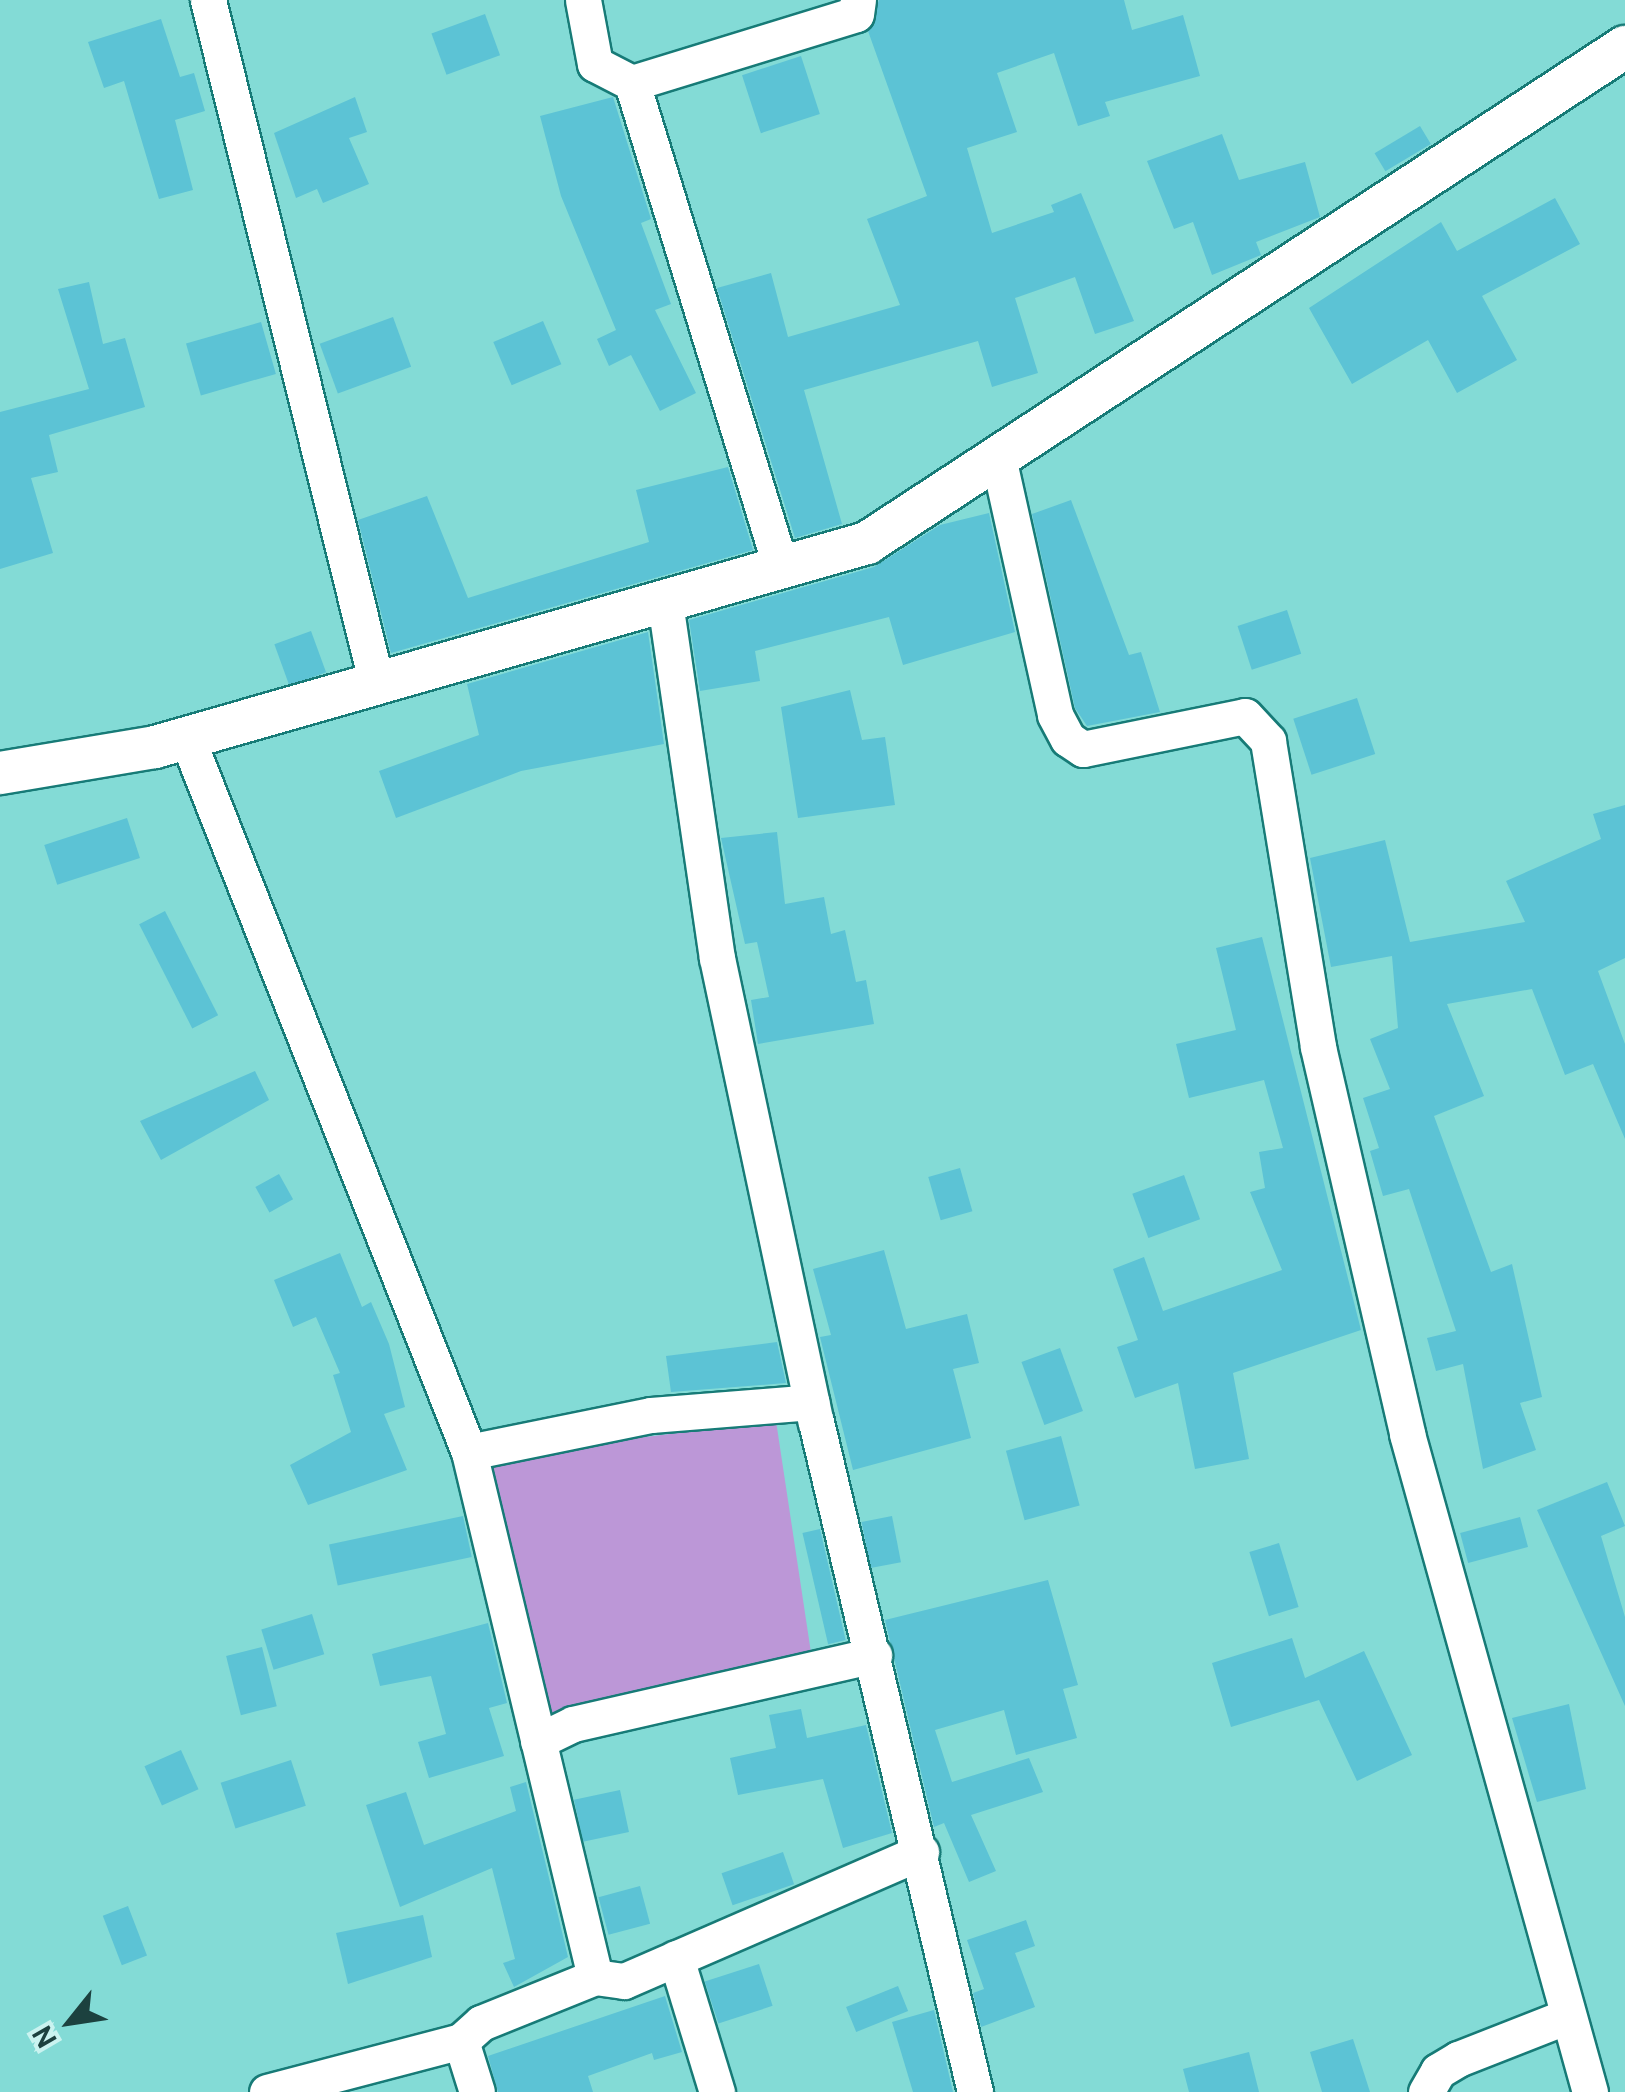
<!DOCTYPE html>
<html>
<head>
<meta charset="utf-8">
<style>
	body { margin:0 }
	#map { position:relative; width:1625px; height:2092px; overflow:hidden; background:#83dbd6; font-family:Cabin,sans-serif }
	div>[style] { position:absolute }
	.water>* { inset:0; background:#bc97d7 }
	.building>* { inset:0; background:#5cc3d5; transform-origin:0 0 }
	.roads { filter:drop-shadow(2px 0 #177b77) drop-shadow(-2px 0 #177b77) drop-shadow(0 2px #177b77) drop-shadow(0 -2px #177b77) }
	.minor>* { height:35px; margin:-17.5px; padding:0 17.5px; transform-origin:17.5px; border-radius:17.5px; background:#fff }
	.tertiary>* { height:42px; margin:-21px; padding:0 21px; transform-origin:21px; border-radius:21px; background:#fff }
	span { translate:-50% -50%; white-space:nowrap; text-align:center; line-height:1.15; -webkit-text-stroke:10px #caf3f0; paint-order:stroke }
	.north { position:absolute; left:20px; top:1972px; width:100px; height:100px; -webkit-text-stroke:8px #caf3f0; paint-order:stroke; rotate:240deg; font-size:28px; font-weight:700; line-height:40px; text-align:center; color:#1c413f }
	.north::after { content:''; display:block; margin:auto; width:35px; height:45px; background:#1c413f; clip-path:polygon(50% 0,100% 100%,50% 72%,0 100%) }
</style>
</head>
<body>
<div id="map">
	<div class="water">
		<i style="clip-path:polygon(776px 1421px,813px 1666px,536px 1734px,475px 1469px,498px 1455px)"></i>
	</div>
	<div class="building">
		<i style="clip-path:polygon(879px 0,1124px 0,1132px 30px,1183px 15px,1200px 76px,1105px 102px,1110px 116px,1078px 126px,1054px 53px,997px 73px,1017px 132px,967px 148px,992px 233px,1054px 212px,1051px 205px,1081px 193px,1134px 321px,1095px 334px,1075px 277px,1015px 298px,1038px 373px,992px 387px,978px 341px,804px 390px,842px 524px,795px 538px,717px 288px,771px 273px,788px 337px,900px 305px,867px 219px,927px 196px,868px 31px)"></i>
		<i style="left:485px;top:14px;width:44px;height:57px;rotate:70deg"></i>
		<i style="clip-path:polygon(161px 19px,180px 77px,194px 73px,205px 111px,175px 120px,193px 190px,159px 199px,124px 81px,104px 88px,88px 42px)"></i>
		<i style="left:801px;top:56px;width:61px;height:62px;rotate:72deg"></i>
		<i style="clip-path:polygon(355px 97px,367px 132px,349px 138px,369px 184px,323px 203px,317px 189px,296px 198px,274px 133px)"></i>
		<i style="clip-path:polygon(613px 97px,651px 219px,641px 223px,671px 304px,655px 310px,696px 393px,660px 411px,631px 355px,609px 366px,597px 339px,616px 330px,561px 196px,540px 116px)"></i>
		<i style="left:1420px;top:126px;width:21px;height:53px;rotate:59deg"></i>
		<i style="clip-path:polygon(1222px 134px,1239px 180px,1305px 162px,1320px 217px,1256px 242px,1261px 255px,1212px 275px,1193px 222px,1174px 229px,1147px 161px)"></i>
		<i style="clip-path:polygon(1555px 198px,1580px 244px,1482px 296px,1517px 360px,1457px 393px,1428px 340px,1352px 384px,1309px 308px,1441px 222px,1457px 251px)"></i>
		<i style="clip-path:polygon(89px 282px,103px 344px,125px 338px,145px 407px,49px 435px,58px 472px,31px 478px,53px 553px,0 569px,0 412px,89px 389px,58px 289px)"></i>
		<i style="left:393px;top:317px;width:53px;height:78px;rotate:70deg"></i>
		<i style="left:543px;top:321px;width:47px;height:54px;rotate:67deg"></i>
		<i style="left:261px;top:322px;width:54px;height:78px;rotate:74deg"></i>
		<i style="clip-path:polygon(728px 467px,753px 550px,391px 653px,358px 520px,427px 496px,468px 598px,649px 542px,636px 490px)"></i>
		<i style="clip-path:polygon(1071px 500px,1129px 655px,1141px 652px,1160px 712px,1087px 726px,1075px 708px,1032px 514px)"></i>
		<i style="clip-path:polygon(989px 513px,1015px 632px,903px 665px,889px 617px,755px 651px,760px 681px,700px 691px,689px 620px,874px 567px,940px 525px)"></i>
		<i style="left:1287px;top:610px;width:46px;height:52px;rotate:72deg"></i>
		<i style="left:311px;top:631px;width:44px;height:39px;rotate:70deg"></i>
		<i style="clip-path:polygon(648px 632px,664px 744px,521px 771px,396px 818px,379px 771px,479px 735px,467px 684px)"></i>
		<i style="clip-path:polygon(850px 690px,862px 740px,885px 737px,895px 805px,798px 818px,781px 707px)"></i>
		<i style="left:1357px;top:698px;width:59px;height:67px;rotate:72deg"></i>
		<i style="clip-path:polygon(1625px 805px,1625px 958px,1598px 971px,1625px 1044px,1625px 1139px,1593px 1064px,1565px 1075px,1532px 989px,1447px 1004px,1484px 1096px,1434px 1116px,1491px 1272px,1512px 1264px,1542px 1397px,1520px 1403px,1536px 1450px,1483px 1469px,1463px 1364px,1436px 1371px,1427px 1338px,1456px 1331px,1409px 1189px,1383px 1196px,1370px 1151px,1379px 1148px,1363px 1098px,1390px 1089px,1370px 1039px,1398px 1028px,1392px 956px,1331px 967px,1310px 858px,1385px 840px,1410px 942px,1525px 922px,1506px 881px,1601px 839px,1593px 814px)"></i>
		<i style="left:127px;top:818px;width:42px;height:87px;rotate:72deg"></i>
		<i style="clip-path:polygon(777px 832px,785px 904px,824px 897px,831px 934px,845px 930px,856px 982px,866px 980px,874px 1024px,758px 1044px,751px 1000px,769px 997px,757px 942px,745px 944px,721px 838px)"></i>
		<i style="left:165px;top:911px;width:117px;height:29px;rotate:63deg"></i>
		<i style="clip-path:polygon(1262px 937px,1361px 1330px,1233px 1373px,1249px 1459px,1195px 1469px,1178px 1383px,1135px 1398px,1117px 1347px,1138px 1340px,1113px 1269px,1144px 1257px,1163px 1311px,1282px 1270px,1250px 1192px,1265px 1188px,1259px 1152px,1283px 1148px,1264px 1080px,1189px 1098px,1176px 1044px,1236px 1030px,1216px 948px)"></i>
		<i style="clip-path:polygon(255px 1071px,269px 1100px,161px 1160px,140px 1121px)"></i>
		<i style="left:960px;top:1168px;width:45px;height:33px;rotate:74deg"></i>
		<i style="left:279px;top:1174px;width:29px;height:27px;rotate:61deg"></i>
		<i style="left:1184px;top:1175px;width:47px;height:55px;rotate:70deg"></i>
		<i style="clip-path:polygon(884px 1250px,906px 1329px,967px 1314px,979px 1363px,953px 1369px,971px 1438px,853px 1470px,820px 1337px,831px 1335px,813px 1269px)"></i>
		<i style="clip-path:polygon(340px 1253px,362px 1307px,371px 1302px,389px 1344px,405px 1407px,384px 1414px,407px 1470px,308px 1505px,290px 1465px,351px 1432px,333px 1375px,340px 1373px,316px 1317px,293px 1327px,274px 1280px)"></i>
		<i style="clip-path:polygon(777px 1342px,786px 1383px,671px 1392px,666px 1356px)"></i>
		<i style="left:1060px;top:1348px;width:67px;height:41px;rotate:70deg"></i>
		<i style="left:1061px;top:1436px;width:72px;height:57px;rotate:75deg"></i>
		<i style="clip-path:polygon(1607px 1482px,1625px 1526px,1601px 1536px,1625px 1617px,1625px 1706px,1537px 1510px)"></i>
		<i style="left:463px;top:1516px;width:42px;height:137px;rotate:78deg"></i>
		<i style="left:892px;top:1516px;width:47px;height:31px;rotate:79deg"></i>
		<i style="left:1520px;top:1517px;width:31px;height:62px;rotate:75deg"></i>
		<i style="left:820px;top:1529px;width:114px;height:18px;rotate:77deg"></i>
		<i style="left:1279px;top:1543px;width:67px;height:31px;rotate:73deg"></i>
		<i style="clip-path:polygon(1048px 1580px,1078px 1685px,1063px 1689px,1077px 1738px,1016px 1755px,1004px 1710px,935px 1730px,952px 1782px,1029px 1758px,1043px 1792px,971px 1815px,996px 1871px,969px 1882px,944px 1823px,934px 1827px,885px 1620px)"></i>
		<i style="left:312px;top:1614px;width:42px;height:53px;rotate:73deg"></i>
		<i style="clip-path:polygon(488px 1623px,507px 1703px,489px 1708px,504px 1756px,429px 1778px,418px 1742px,446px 1734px,431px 1676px,380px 1686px,372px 1654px)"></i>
		<i style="clip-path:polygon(1292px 1638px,1305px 1678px,1364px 1651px,1412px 1755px,1357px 1781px,1319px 1700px,1231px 1727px,1212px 1663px)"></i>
		<i style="left:262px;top:1647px;width:61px;height:37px;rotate:76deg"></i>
		<i style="clip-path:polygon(1569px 1704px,1586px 1789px,1537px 1802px,1512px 1718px)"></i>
		<i style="clip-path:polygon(801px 1709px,807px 1738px,866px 1725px,892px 1833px,843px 1848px,823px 1779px,738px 1795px,730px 1758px,776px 1748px,769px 1715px)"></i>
		<i style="left:181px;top:1750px;width:43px;height:40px;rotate:66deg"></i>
		<i style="left:291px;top:1760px;width:48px;height:74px;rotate:72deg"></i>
		<i style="clip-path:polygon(526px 1782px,568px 1957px,514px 1987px,503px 1963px,515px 1959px,492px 1868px,400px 1907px,366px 1805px,406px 1792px,424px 1845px,516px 1811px,510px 1787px)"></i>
		<i style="left:620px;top:1790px;width:43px;height:47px;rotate:78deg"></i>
		<i style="left:783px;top:1852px;width:34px;height:65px;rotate:71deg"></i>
		<i style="left:640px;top:1886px;width:39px;height:43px;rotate:75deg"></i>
		<i style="left:128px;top:1906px;width:53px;height:27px;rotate:69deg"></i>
		<i style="clip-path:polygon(423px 1915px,432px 1957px,348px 1984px,336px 1933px)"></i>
		<i style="clip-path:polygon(1026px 1920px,1035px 1946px,1015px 1953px,1035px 2007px,981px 2027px,973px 1993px,984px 1989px,967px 1940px)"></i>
		<i style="left:759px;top:1964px;width:44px;height:57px;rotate:72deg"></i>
		<i style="left:898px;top:1986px;width:27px;height:56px;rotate:68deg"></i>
		<i style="clip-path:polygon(665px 1996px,682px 2052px,654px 2060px,652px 2053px,588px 2076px,593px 2092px,498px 2092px,488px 2056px)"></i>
		<i style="clip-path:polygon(934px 2010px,953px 2092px,913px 2092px,892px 2022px)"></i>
		<i style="clip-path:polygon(1353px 2039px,1370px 2092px,1322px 2092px,1310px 2052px)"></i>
		<i style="clip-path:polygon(1249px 2052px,1259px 2092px,1189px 2092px,1183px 2069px)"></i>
	</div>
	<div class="roads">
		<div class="minor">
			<i style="left:208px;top:0;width:706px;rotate:76.14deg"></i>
			<i style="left:583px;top:0;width:65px;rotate:79.4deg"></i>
			<i style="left:595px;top:64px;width:42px;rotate:27.2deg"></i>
			<i style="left:998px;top:457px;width:264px;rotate:77.5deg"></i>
			<i style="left:1055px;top:715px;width:27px;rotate:62deg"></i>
			<i style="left:1068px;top:739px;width:18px;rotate:34deg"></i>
			<i style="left:1083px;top:749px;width:165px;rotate:-11.5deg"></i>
			<i style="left:1245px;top:716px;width:34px;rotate:47deg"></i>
			<i style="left:1268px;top:741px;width:310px;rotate:80.7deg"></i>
			<i style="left:1318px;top:1047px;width:397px;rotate:77deg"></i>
			<i style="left:1407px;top:1434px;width:683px;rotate:74.46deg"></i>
			<i style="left:781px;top:568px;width:507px;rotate:-107.08deg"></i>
			<i style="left:632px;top:83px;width:234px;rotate:-17.1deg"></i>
			<i style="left:856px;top:14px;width:14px;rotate:-82deg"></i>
			<i style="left:665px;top:602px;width:360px;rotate:81.7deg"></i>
			<i style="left:717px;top:958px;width:474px;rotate:78deg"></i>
			<i style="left:816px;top:1422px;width:689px;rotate:76.65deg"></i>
			<i style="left:187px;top:738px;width:768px;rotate:68.45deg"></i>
			<i style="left:469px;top:1452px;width:540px;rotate:76.5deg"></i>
			<i style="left:469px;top:1452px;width:186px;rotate:-11.5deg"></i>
			<i style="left:651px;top:1415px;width:161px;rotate:-4.6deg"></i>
			<i style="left:538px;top:1741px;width:39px;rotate:-26deg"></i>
			<i style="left:573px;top:1724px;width:309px;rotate:-12.9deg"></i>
			<i style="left:676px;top:1958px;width:140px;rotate:73deg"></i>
			<i style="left:461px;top:2041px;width:53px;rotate:72.6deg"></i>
			<i style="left:267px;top:2092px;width:201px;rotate:-14.7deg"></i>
			<i style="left:461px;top:2041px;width:27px;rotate:-42deg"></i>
			<i style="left:481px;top:2023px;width:123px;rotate:-22deg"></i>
			<i style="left:595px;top:1977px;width:29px;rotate:8deg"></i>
			<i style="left:624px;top:1981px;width:324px;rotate:-23.5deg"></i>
			<i style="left:1426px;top:2092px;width:24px;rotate:-60deg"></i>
			<i style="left:1438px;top:2071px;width:23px;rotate:-31deg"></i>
			<i style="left:1458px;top:2059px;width:115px;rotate:-21.4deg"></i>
		</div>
		<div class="tertiary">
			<i style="left:0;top:773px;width:157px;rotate:-9.5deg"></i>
			<i style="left:155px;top:747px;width:741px;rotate:-15.99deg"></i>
			<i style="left:867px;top:543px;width:906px;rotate:-33.2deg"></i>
		</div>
	</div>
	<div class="north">N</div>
</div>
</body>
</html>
